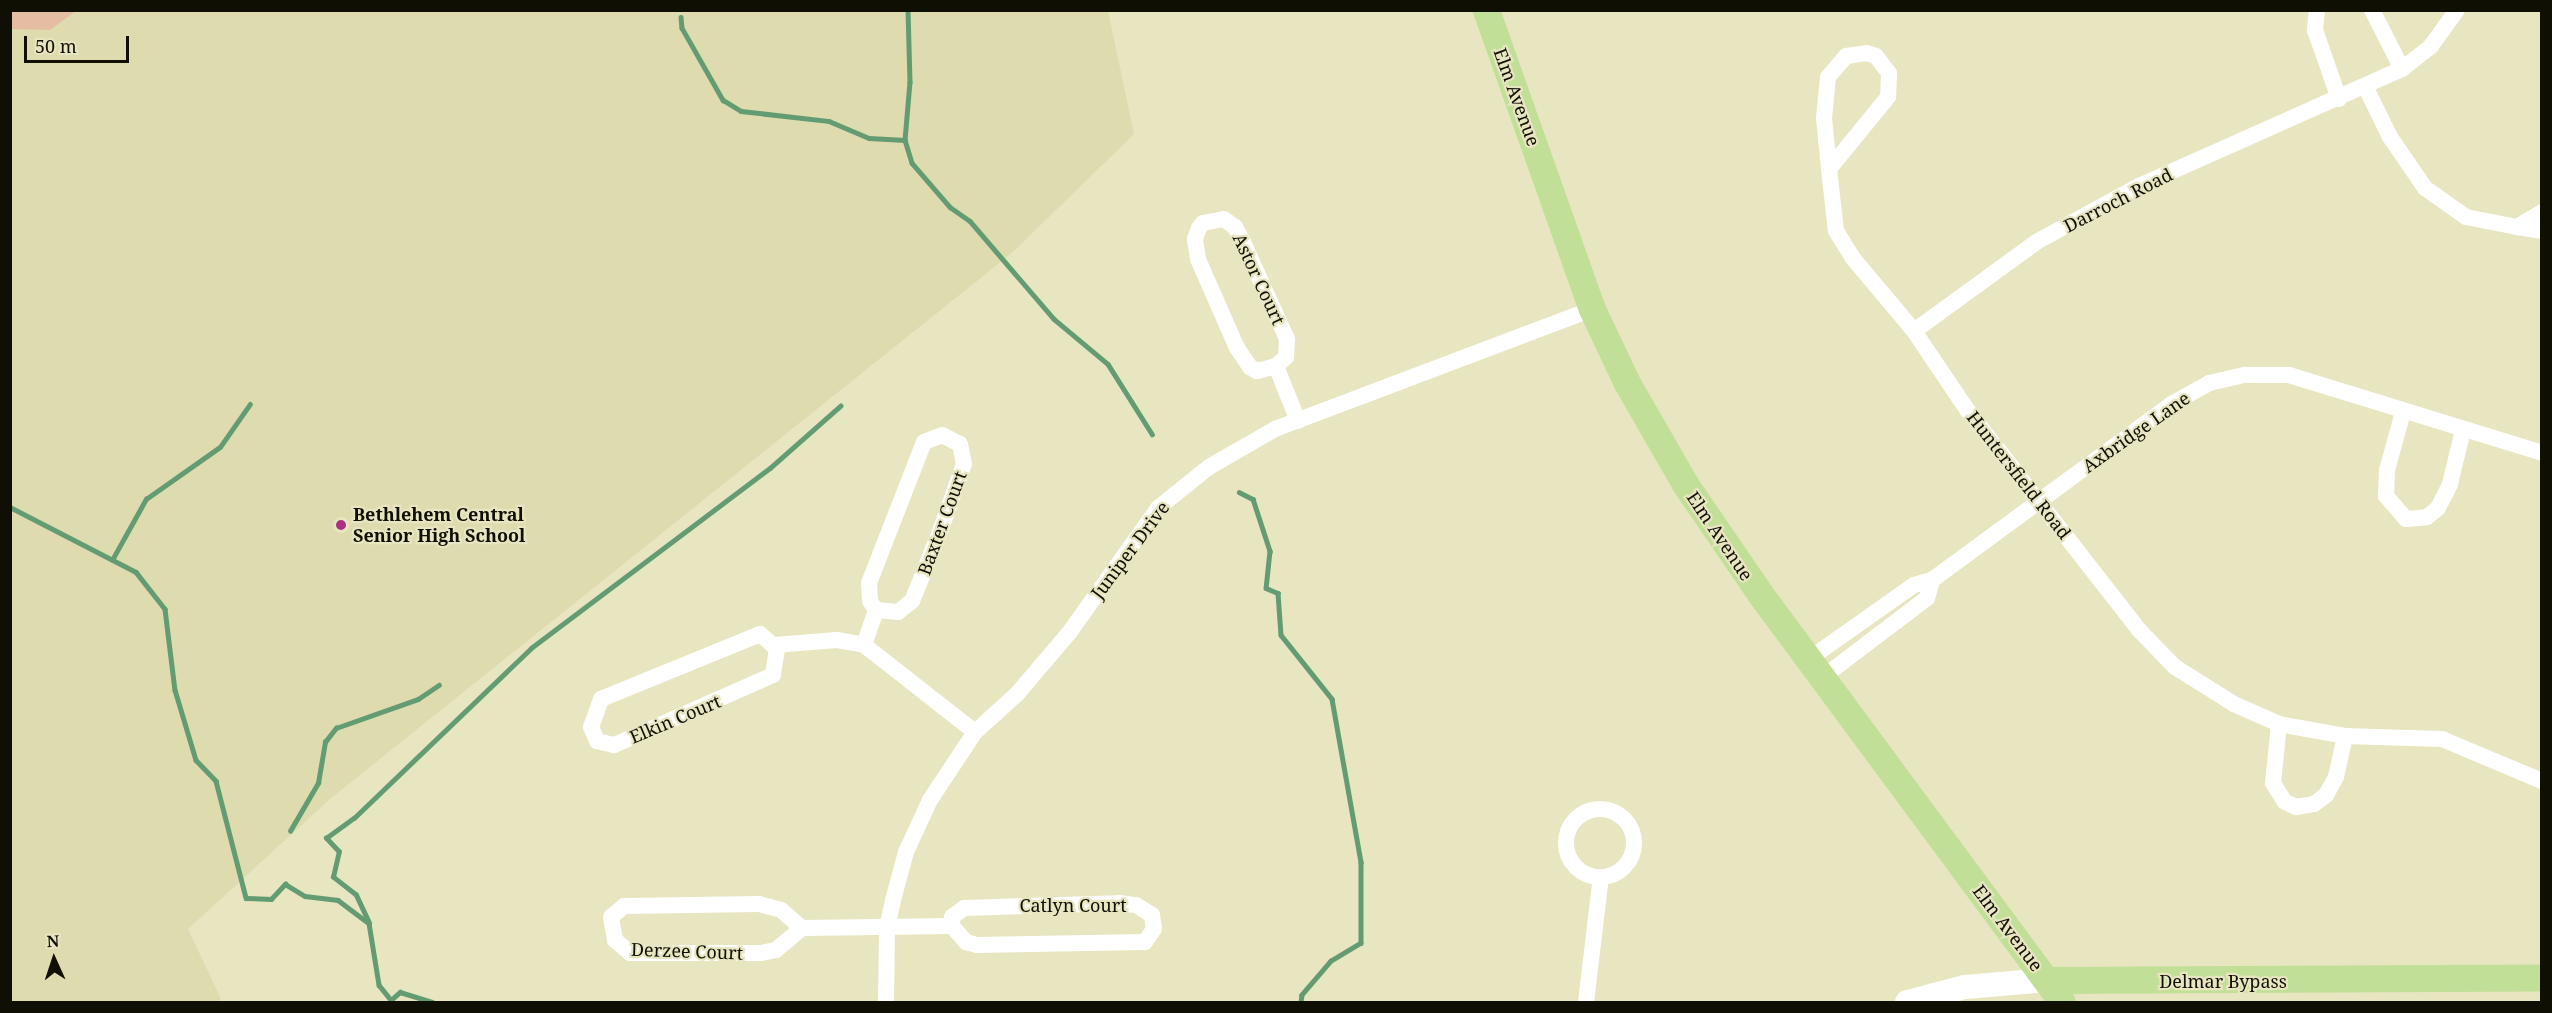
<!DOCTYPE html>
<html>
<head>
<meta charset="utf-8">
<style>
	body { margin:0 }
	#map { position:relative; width:2552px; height:1013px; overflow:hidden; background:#e8e5c1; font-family:"Noto Serif",serif }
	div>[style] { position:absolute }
	.built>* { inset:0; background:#dedbaf }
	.green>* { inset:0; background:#e5bda2 }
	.stream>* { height:4.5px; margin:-2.25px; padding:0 2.25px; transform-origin:2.25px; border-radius:2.25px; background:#639c72 }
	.street>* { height:16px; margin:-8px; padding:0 8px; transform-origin:8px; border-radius:8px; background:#fff }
	.street>.ring { margin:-8px; padding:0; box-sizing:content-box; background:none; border:16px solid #fff; border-radius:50% }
	.secondary>* { height:24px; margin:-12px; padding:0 12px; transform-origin:12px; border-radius:12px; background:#fff }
	.primary>* { height:27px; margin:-13.5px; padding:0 13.5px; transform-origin:13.5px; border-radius:13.5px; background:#c2df97 }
	.dots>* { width:16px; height:16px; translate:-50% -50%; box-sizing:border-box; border:3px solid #e8e5c1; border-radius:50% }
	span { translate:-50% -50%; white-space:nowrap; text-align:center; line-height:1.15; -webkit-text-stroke:4.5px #e8e5c1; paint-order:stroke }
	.street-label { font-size:18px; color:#100f04 }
	.poi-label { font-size:18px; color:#100f04; font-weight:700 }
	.left { translate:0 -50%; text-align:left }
	.frame { position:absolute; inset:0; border:12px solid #100f04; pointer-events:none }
	.north { position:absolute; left:24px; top:929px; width:60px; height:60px; -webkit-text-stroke:4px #e8e5c1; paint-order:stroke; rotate:357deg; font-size:16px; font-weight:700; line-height:24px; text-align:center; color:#100f04 }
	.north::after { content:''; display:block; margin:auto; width:21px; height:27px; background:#100f04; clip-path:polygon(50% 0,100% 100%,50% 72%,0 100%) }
	.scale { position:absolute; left:24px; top:36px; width:105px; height:27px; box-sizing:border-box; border:3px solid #100f04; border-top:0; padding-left:8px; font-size:18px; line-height:21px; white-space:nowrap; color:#100f04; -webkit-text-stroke:4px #e8e5c1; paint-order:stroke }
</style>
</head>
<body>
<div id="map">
	<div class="built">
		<i style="clip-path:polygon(10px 11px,1108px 11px,1134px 134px,1013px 252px,330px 799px,188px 929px,221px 999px,215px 1002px,11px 1002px)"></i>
	</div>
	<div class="green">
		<i style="clip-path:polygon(11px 10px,76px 10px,76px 11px,50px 30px,11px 29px)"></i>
	</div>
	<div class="stream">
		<i style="left:908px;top:10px;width:72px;rotate:88.4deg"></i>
		<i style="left:910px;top:82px;width:58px;rotate:94.9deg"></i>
		<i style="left:905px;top:140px;width:24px;rotate:73deg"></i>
		<i style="left:912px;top:163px;width:58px;rotate:49.2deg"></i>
		<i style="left:950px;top:207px;width:24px;rotate:35deg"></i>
		<i style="left:970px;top:221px;width:129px;rotate:49.4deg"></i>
		<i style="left:1054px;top:319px;width:70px;rotate:39.8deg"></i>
		<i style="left:1108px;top:364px;width:83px;rotate:57.8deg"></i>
		<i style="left:681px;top:17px;width:11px;rotate:85deg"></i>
		<i style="left:682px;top:28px;width:83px;rotate:60.3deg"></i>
		<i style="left:723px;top:100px;width:21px;rotate:31deg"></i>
		<i style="left:741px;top:111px;width:89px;rotate:6.5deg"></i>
		<i style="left:829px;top:121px;width:43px;rotate:23deg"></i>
		<i style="left:869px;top:138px;width:36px;rotate:3deg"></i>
		<i style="left:1239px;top:492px;width:16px;rotate:27deg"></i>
		<i style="left:1253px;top:499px;width:55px;rotate:71.9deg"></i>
		<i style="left:1270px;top:551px;width:37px;rotate:96deg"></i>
		<i style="left:1266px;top:588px;width:13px;rotate:23deg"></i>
		<i style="left:1278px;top:593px;width:42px;rotate:85.9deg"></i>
		<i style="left:1281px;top:635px;width:82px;rotate:51.4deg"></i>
		<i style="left:1332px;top:699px;width:166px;rotate:79.9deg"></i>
		<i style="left:1361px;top:862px;width:81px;rotate:90deg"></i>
		<i style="left:1361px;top:943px;width:35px;rotate:149deg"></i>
		<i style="left:1331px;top:961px;width:45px;rotate:130.5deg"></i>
		<i style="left:1302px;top:995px;width:7px;rotate:98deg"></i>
		<i style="left:10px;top:507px;width:142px;rotate:27.3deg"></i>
		<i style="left:136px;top:572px;width:47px;rotate:51.9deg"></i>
		<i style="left:165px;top:609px;width:82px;rotate:83deg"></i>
		<i style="left:175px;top:690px;width:73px;rotate:73.3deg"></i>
		<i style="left:196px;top:760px;width:29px;rotate:46deg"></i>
		<i style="left:216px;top:781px;width:121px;rotate:75.6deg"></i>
		<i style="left:246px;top:898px;width:25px;rotate:2deg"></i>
		<i style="left:271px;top:899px;width:21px;rotate:-47deg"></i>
		<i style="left:285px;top:884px;width:23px;rotate:31deg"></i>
		<i style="left:305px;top:896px;width:33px;rotate:7deg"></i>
		<i style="left:338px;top:900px;width:39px;rotate:37deg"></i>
		<i style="left:369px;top:923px;width:63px;rotate:80.8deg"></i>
		<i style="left:379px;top:985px;width:19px;rotate:51deg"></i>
		<i style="left:391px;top:1000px;width:12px;rotate:-42deg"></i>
		<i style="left:400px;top:992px;width:34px;rotate:17deg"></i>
		<i style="left:112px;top:560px;width:70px;rotate:-60.9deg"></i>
		<i style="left:146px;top:499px;width:90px;rotate:-35.1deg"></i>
		<i style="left:220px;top:447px;width:52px;rotate:-55.1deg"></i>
		<i style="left:290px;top:831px;width:56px;rotate:-59.7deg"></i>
		<i style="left:318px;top:783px;width:42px;rotate:-80.3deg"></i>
		<i style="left:325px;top:742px;width:18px;rotate:-52deg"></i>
		<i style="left:336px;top:728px;width:87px;rotate:-19.5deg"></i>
		<i style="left:418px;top:699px;width:25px;rotate:-34deg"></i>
		<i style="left:369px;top:923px;width:31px;rotate:-115deg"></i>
		<i style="left:356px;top:895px;width:29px;rotate:-142deg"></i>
		<i style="left:333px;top:877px;width:26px;rotate:-77deg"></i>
		<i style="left:339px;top:852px;width:19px;rotate:-133deg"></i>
		<i style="left:326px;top:838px;width:34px;rotate:-36deg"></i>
		<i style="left:354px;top:818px;width:245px;rotate:-43.8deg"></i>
		<i style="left:531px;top:648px;width:299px;rotate:-37deg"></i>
		<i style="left:770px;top:468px;width:94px;rotate:-41.5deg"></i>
	</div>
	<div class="street">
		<i style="left:2317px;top:10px;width:20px;rotate:96deg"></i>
		<i style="left:2315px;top:30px;width:73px;rotate:70.8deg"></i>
		<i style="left:2372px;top:10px;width:66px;rotate:63deg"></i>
		<i style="left:1867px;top:53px;width:9px;rotate:18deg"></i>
		<i style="left:1876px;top:56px;width:21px;rotate:53deg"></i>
		<i style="left:1889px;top:73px;width:24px;rotate:92deg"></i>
		<i style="left:1888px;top:97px;width:93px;rotate:129.3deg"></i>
		<i style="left:1829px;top:169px;width:51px;rotate:-95.6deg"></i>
		<i style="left:1824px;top:118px;width:41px;rotate:-84.4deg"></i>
		<i style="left:1828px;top:77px;width:28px;rotate:-49deg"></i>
		<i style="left:1846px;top:56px;width:21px;rotate:-8deg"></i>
		<i style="left:2366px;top:88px;width:55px;rotate:63.9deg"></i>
		<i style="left:2390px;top:137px;width:62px;rotate:55.5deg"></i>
		<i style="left:2425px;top:188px;width:50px;rotate:35.3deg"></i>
		<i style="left:2466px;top:217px;width:52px;rotate:11.1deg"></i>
		<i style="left:1829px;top:169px;width:62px;rotate:83.6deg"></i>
		<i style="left:1836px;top:231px;width:31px;rotate:58deg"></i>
		<i style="left:1852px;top:257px;width:97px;rotate:50deg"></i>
		<i style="left:1914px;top:331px;width:97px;rotate:56deg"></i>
		<i style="left:1968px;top:411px;width:279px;rotate:52deg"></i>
		<i style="left:2140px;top:631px;width:50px;rotate:45.8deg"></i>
		<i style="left:2175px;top:667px;width:70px;rotate:32.1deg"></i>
		<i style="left:2234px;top:704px;width:49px;rotate:24deg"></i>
		<i style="left:2279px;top:724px;width:67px;rotate:10.3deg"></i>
		<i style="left:2345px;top:736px;width:97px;rotate:1.8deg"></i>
		<i style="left:2442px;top:739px;width:108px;rotate:22.8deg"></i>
		<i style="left:2542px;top:212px;width:29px;rotate:149deg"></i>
		<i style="left:2517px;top:227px;width:25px;rotate:9deg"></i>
		<i style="left:1224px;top:219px;width:14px;rotate:36deg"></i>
		<i style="left:1235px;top:227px;width:17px;rotate:62deg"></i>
		<i style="left:1243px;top:242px;width:107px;rotate:65.6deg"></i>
		<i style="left:1287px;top:339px;width:18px;rotate:93deg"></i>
		<i style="left:1286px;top:357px;width:13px;rotate:138deg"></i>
		<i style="left:1276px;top:366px;width:20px;rotate:165deg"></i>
		<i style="left:1257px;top:371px;width:8px;rotate:-150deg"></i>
		<i style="left:1250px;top:367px;width:23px;rotate:-124deg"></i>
		<i style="left:1237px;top:348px;width:97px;rotate:-113.7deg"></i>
		<i style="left:1198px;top:259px;width:20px;rotate:-99deg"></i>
		<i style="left:1195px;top:239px;width:12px;rotate:-70deg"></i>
		<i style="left:1199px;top:228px;width:6px;rotate:-51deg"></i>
		<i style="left:1203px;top:223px;width:21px;rotate:-11deg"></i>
		<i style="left:1914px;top:331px;width:153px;rotate:-36deg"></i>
		<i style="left:2038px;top:241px;width:115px;rotate:-28.6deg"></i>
		<i style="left:2139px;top:186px;width:288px;rotate:-24deg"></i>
		<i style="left:2402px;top:69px;width:37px;rotate:-38deg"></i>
		<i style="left:2431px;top:46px;width:44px;rotate:-54.2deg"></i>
		<i style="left:1276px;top:366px;width:59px;rotate:68.2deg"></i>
		<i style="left:2403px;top:412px;width:60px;rotate:105.4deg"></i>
		<i style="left:2387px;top:470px;width:26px;rotate:92deg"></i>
		<i style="left:2386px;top:496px;width:30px;rotate:49deg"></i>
		<i style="left:2406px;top:519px;width:21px;rotate:-5deg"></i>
		<i style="left:2427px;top:517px;width:14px;rotate:-39deg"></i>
		<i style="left:2438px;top:508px;width:27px;rotate:-63deg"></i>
		<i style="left:2450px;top:484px;width:56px;rotate:-76.5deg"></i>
		<i style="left:942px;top:435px;width:20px;rotate:27deg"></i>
		<i style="left:960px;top:444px;width:20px;rotate:79deg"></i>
		<i style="left:964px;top:464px;width:69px;rotate:109.5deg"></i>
		<i style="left:941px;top:529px;width:78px;rotate:111.9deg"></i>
		<i style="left:912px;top:601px;width:18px;rotate:142deg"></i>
		<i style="left:898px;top:612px;width:22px;rotate:-175deg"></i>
		<i style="left:876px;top:610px;width:11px;rotate:-124deg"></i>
		<i style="left:870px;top:601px;width:18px;rotate:-93deg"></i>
		<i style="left:869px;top:583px;width:151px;rotate:-68.7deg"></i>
		<i style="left:924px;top:442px;width:19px;rotate:-21deg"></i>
		<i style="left:760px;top:634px;width:23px;rotate:41deg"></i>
		<i style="left:777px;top:649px;width:26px;rotate:99deg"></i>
		<i style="left:773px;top:675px;width:174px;rotate:156.2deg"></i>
		<i style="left:614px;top:745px;width:17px;rotate:-167deg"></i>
		<i style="left:597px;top:741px;width:15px;rotate:-113deg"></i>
		<i style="left:591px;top:727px;width:30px;rotate:-70deg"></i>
		<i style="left:601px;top:699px;width:172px;rotate:-22.2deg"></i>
		<i style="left:774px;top:645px;width:63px;rotate:-4.5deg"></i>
		<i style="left:837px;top:640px;width:27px;rotate:10deg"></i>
		<i style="left:864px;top:645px;width:141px;rotate:38.1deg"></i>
		<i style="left:864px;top:645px;width:37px;rotate:-71deg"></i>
		<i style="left:1809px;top:659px;width:128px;rotate:-35.2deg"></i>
		<i style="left:1914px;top:585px;width:19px;rotate:-16deg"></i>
		<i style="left:1932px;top:580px;width:295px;rotate:-36.3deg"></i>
		<i style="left:2170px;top:405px;width:45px;rotate:-29.4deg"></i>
		<i style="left:2209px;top:383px;width:37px;rotate:-13deg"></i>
		<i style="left:2245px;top:375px;width:44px"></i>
		<i style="left:2289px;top:375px;width:265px;rotate:17.1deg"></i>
		<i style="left:1823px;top:677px;width:131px;rotate:-37.2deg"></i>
		<i style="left:1927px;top:598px;width:19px;rotate:-74deg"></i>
		<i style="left:2279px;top:724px;width:59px;rotate:95.8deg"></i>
		<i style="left:2273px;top:783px;width:22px;rotate:58deg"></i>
		<i style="left:2285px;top:802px;width:12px;rotate:24deg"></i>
		<i style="left:2296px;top:807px;width:18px;rotate:-9deg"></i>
		<i style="left:2314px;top:804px;width:15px;rotate:-37deg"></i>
		<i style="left:2326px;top:795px;width:21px;rotate:-61deg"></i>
		<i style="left:2336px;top:777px;width:42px;rotate:-77.6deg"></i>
		<i class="ring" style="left:1566px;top:809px;width:52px;height:52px"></i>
		<i style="left:1119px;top:903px;width:17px;rotate:7deg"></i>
		<i style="left:1136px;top:905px;width:19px;rotate:32deg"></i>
		<i style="left:1152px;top:915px;width:14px;rotate:82deg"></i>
		<i style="left:1154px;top:929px;width:16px;rotate:125deg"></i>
		<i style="left:1145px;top:942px;width:168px;rotate:179deg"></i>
		<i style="left:977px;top:945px;width:11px;rotate:-165deg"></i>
		<i style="left:966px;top:942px;width:21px;rotate:-131deg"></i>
		<i style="left:952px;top:926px;width:9px;rotate:-90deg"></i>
		<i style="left:952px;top:917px;width:15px;rotate:-37deg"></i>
		<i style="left:964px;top:908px;width:155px;rotate:-1.8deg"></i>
		<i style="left:759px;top:904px;width:23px;rotate:15deg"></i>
		<i style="left:781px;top:910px;width:28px;rotate:41deg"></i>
		<i style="left:802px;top:928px;width:34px;rotate:140deg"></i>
		<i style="left:776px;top:950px;width:15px;rotate:169deg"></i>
		<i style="left:761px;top:953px;width:131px;rotate:180deg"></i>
		<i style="left:630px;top:953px;width:20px;rotate:-139deg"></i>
		<i style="left:615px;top:940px;width:23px;rotate:-100deg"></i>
		<i style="left:611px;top:917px;width:17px;rotate:-40deg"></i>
		<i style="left:624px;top:906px;width:135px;rotate:-0.8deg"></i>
		<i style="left:802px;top:928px;width:150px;rotate:-0.8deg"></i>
		<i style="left:886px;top:1002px;width:75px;rotate:-89.2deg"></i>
		<i style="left:887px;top:927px;width:28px;rotate:-77deg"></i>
		<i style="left:893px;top:900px;width:50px;rotate:-74.8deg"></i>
		<i style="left:906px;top:852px;width:57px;rotate:-65.2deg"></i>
		<i style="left:930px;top:800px;width:82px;rotate:-56.5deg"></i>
		<i style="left:975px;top:732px;width:57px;rotate:-42.1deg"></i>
		<i style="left:1017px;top:694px;width:80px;rotate:-49.6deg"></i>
		<i style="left:1069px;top:633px;width:153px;rotate:-54.5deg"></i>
		<i style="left:1158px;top:508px;width:65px;rotate:-38.8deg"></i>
		<i style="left:1209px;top:467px;width:76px;rotate:-29.9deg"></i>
		<i style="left:1275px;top:429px;width:339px;rotate:-20.7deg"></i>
		<i style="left:1586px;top:1002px;width:126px;rotate:-83.2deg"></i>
	</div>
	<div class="secondary">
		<i style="left:1907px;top:1002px;width:60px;rotate:-14.5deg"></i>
		<i style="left:1965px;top:987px;width:82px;rotate:-4.9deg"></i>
	</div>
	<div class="primary">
		<i style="left:1486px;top:10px;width:317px;rotate:70.5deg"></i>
		<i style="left:1592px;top:309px;width:82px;rotate:64.7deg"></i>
		<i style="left:1627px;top:383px;width:116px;rotate:60.1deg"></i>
		<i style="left:1685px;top:484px;width:135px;rotate:55.6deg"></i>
		<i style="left:1761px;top:595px;width:506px;rotate:53.51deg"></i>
		<i style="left:2047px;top:980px;width:495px;rotate:-0.3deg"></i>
	</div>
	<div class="dots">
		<i style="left:341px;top:525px;background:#aa3084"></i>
	</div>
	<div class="street-label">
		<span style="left:1517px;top:97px;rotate:70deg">Elm Avenue</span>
		<span style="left:2118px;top:200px;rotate:-27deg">Darroch Road</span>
		<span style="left:1259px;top:279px;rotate:65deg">Astor Court</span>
		<span style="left:2136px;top:432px;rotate:-35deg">Axbridge Lane</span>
		<span style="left:2019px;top:475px;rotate:52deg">Huntersfield Road</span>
		<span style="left:942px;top:523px;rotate:-70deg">Baxter Court</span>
		<span style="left:1720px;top:536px;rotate:56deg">Elm Avenue</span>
		<span style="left:1130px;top:550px;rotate:-53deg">Juniper Drive</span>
		<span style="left:675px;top:719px;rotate:-23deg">Elkin Court</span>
		<span style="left:1073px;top:905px">Catlyn Court</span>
		<span style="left:2008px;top:928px;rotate:53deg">Elm Avenue</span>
		<span style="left:687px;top:951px;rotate:2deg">Derzee Court</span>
		<span style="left:2223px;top:981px">Delmar Bypass</span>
	</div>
	<div class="poi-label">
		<span class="left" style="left:353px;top:525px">Bethlehem Central<br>Senior High School</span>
	</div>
	<div class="frame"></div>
	<div class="north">N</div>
	<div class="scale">50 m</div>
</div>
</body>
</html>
